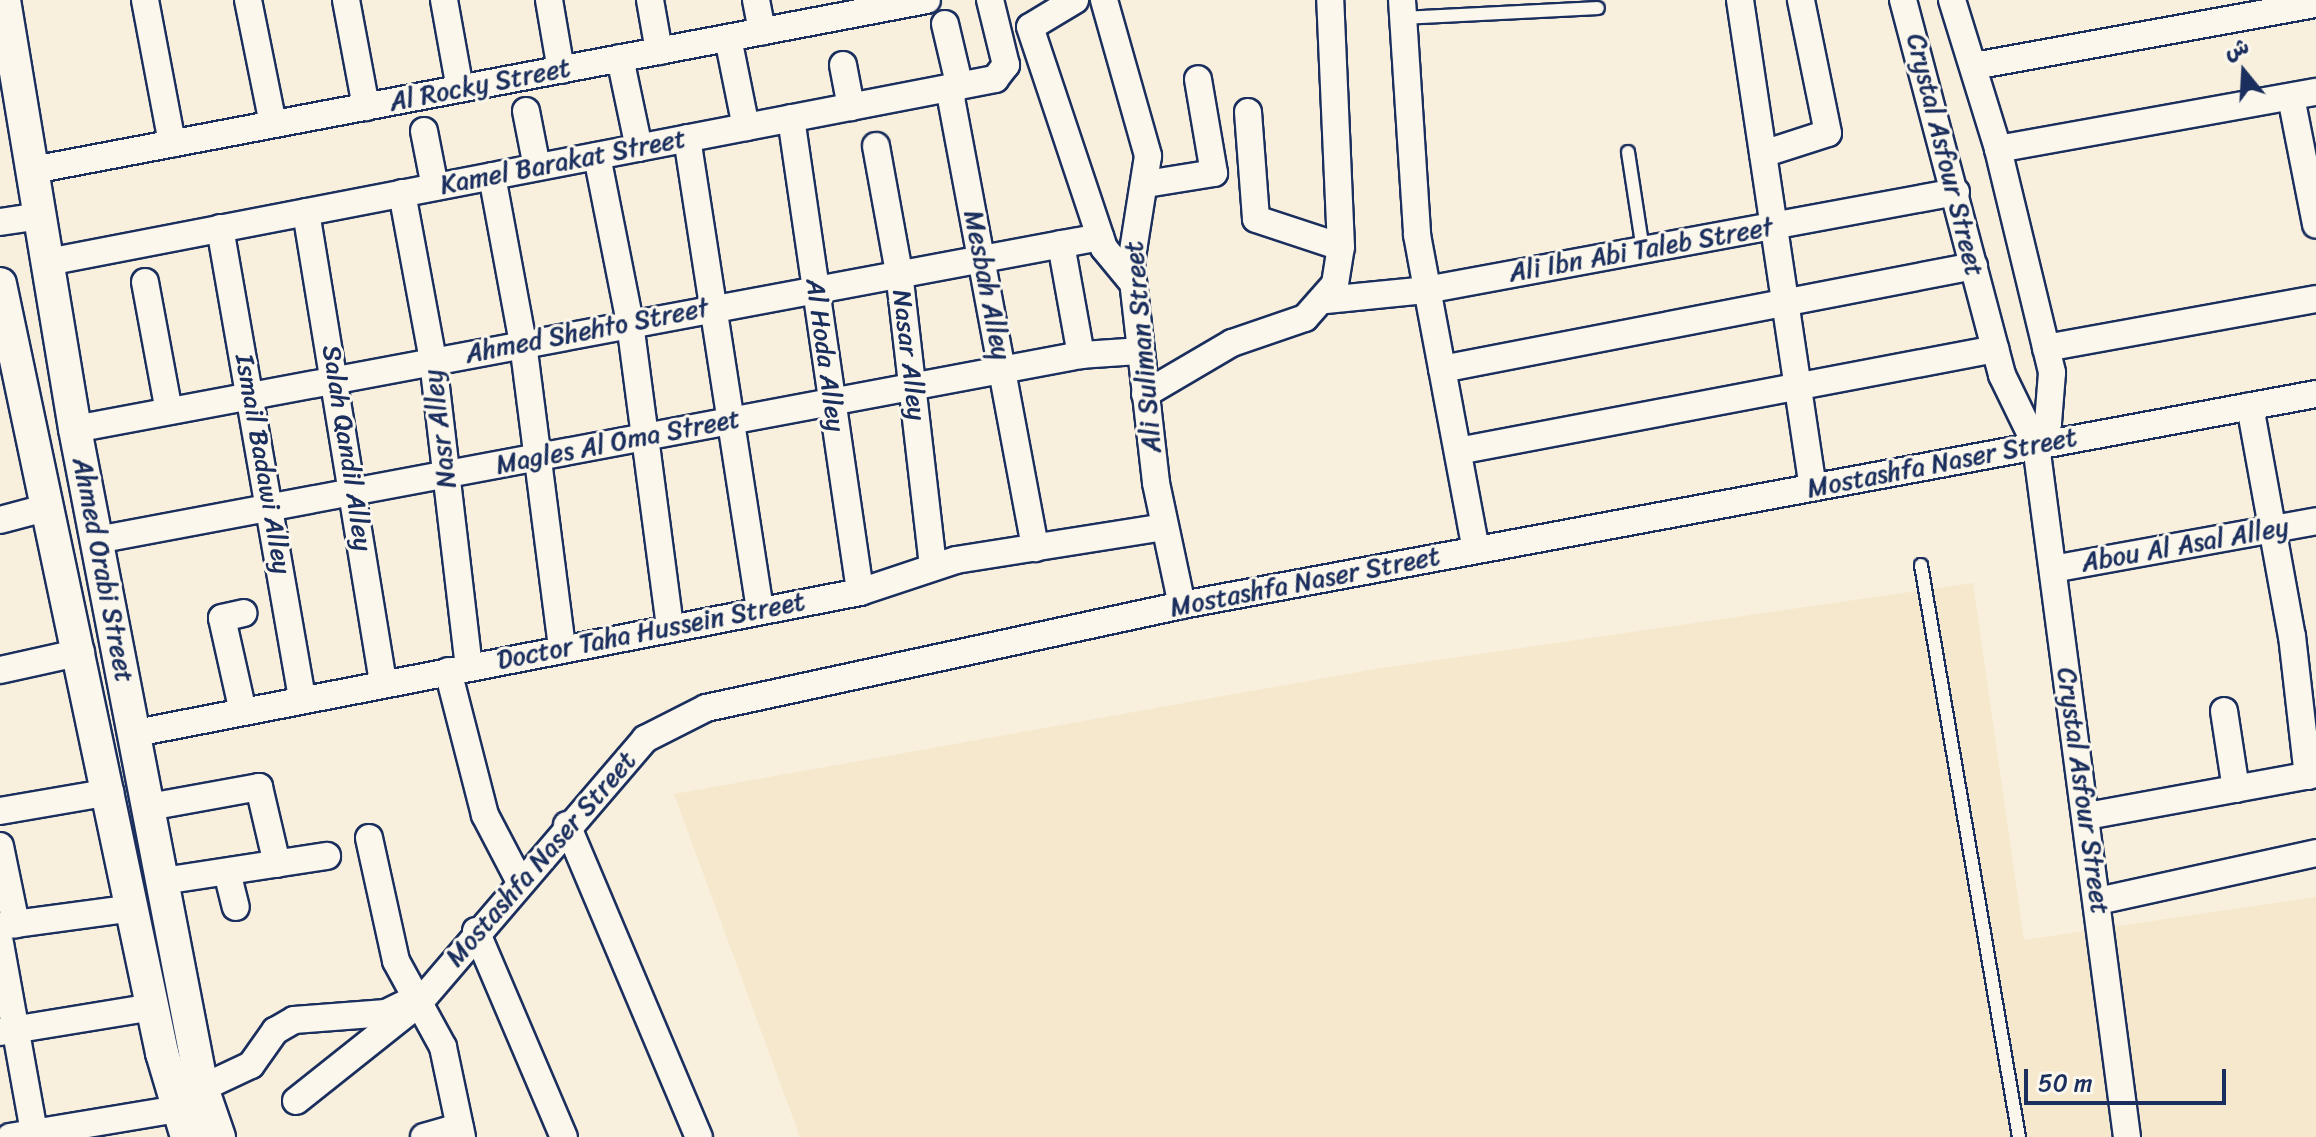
<!DOCTYPE html>
<html>
<head>
<meta charset="utf-8">
<style>
	body { margin:0 }
	#map { position:relative; width:2316px; height:1137px; overflow:hidden; background:#f8f0dd; font-family:Sriracha,"Playpen Sans Arabic",sans-serif }
	div>[style] { position:absolute }
	.built>* { inset:0; background:#f5e8cc }
	.roads { filter:drop-shadow(2px 0 #1b2f5e) drop-shadow(-2px 0 #1b2f5e) drop-shadow(0 2px #1b2f5e) drop-shadow(0 -2px #1b2f5e) }
	.service>* { height:12px; margin:-6px; padding:0 6px; transform-origin:6px; border-radius:6px; background:#fbf7ec }
	.minor>* { height:26px; margin:-13px; padding:0 13px; transform-origin:13px; border-radius:13px; background:#fbf7ec }
	.tertiary>* { height:32px; margin:-16px; padding:0 16px; transform-origin:16px; border-radius:16px; background:#fbf7ec }
	span { translate:-50% -50%; white-space:nowrap; text-align:center; line-height:1.15; -webkit-text-stroke:6px #fbf7ec; paint-order:stroke }
	.street-label { font-size:26px; color:#1b2f5e }
	.north { position:absolute; left:2204px; top:32px; width:80px; height:80px; -webkit-text-stroke:6px #fbf7ec; paint-order:stroke; rotate:342deg; font-size:22px; font-weight:700; line-height:32px; text-align:center; color:#1b2f5e }
	.north::after { content:''; display:block; margin:auto; width:28px; height:36px; background:#1b2f5e; clip-path:polygon(50% 0,100% 100%,50% 72%,0 100%) }
	.scale { position:absolute; left:2024px; top:1069px; width:202px; height:36px; box-sizing:border-box; border:4px solid #1b2f5e; border-top:0; padding-left:10px; font-size:24px; line-height:28px; white-space:nowrap; color:#1b2f5e; -webkit-text-stroke:6px #fbf7ec; paint-order:stroke }
</style>
</head>
<body>
<div id="map">
	<div class="built">
		<i style="clip-path:polygon(1973px 583px,2024px 940px,2316px 897px,2316px 1137px,800px 1137px,674px 794px,1375px 669px)"></i>
	</div>
	<div class="roads">
		<div class="service">
			<i style="left:1403px;top:18px;width:195px;rotate:-2.9deg"></i>
			<i style="left:1628px;top:152px;width:99px;rotate:81.3deg"></i>
			<i style="left:1921px;top:565px;width:580px;rotate:80.28deg"></i>
		</div>
		<div class="minor">
			<i style="left:145px;top:0;width:146px;rotate:79.3deg"></i>
			<i style="left:248px;top:0;width:126px;rotate:78.6deg"></i>
			<i style="left:346px;top:0;width:109px;rotate:79.4deg"></i>
			<i style="left:444px;top:0;width:90px;rotate:79.8deg"></i>
			<i style="left:549px;top:0;width:71px;rotate:80.3deg"></i>
			<i style="left:650px;top:0;width:52px;rotate:80deg"></i>
			<i style="left:756px;top:0;width:32px;rotate:79deg"></i>
			<i style="left:1075px;top:0;width:52px;rotate:149deg"></i>
			<i style="left:1030px;top:27px;width:233px;rotate:71.5deg"></i>
			<i style="left:1104px;top:248px;width:45px;rotate:50.4deg"></i>
			<i style="left:1104px;top:0;width:162px;rotate:74.2deg"></i>
			<i style="left:1148px;top:156px;width:108px;rotate:99deg"></i>
			<i style="left:1131px;top:263px;width:221px;rotate:83.5deg"></i>
			<i style="left:1156px;top:483px;width:125px;rotate:78deg"></i>
			<i style="left:1402px;top:0;width:235px;rotate:86.3deg"></i>
			<i style="left:1417px;top:235px;width:320px;rotate:79.4deg"></i>
			<i style="left:1740px;top:0;width:492px;rotate:81.5deg"></i>
			<i style="left:1903px;top:0;width:388px;rotate:75.2deg"></i>
			<i style="left:2002px;top:375px;width:78px;rotate:64.1deg"></i>
			<i style="left:2036px;top:445px;width:698px;rotate:82.51deg"></i>
			<i style="left:1952px;top:0;width:156px;rotate:72.8deg"></i>
			<i style="left:1998px;top:149px;width:230px;rotate:76.4deg"></i>
			<i style="left:2052px;top:373px;width:50px;rotate:94.6deg"></i>
			<i style="left:2048px;top:423px;width:25px;rotate:119deg"></i>
			<i style="left:945px;top:24px;width:57px;rotate:76.7deg"></i>
			<i style="left:958px;top:79px;width:20px;rotate:110deg"></i>
			<i style="left:951px;top:98px;width:458px;rotate:79.4deg"></i>
			<i style="left:728px;top:38px;width:91px;rotate:78.6deg"></i>
			<i style="left:620px;top:58px;width:92px;rotate:78.1deg"></i>
			<i style="left:843px;top:65px;width:43px;rotate:79.2deg"></i>
			<i style="left:1974px;top:66px;width:348px;rotate:-10.3deg"></i>
			<i style="left:2291px;top:97px;width:130px;rotate:78.9deg"></i>
			<i style="left:526px;top:111px;width:57px;rotate:78.9deg"></i>
			<i style="left:1248px;top:112px;width:107px;rotate:85.7deg"></i>
			<i style="left:1256px;top:219px;width:89px;rotate:18.2deg"></i>
			<i style="left:791px;top:118px;width:479px;rotate:81.7deg"></i>
			<i style="left:424px;top:131px;width:57px;rotate:78.9deg"></i>
			<i style="left:687px;top:138px;width:476px;rotate:81.2deg"></i>
			<i style="left:876px;top:146px;width:128px;rotate:79.7deg"></i>
			<i style="left:899px;top:272px;width:296px;rotate:83.4deg"></i>
			<i style="left:1998px;top:149px;width:323px;rotate:-10.2deg"></i>
			<i style="left:1763px;top:154px;width:68px;rotate:-17.9deg"></i>
			<i style="left:1828px;top:133px;width:136px;rotate:-101.5deg"></i>
			<i style="left:597px;top:156px;width:170px;rotate:78.8deg"></i>
			<i style="left:630px;top:323px;width:306px;rotate:82.5deg"></i>
			<i style="left:33px;top:170px;width:910px;rotate:-10.77deg"></i>
			<i style="left:492px;top:176px;width:170px;rotate:79.5deg"></i>
			<i style="left:523px;top:343px;width:307px;rotate:82.7deg"></i>
			<i style="left:1146px;top:184px;width:69px;rotate:-9.2deg"></i>
			<i style="left:1214px;top:173px;width:95px;rotate:-99.7deg"></i>
			<i style="left:402px;top:193px;width:171px;rotate:79.5deg"></i>
			<i style="left:433px;top:361px;width:307px;rotate:83.3deg"></i>
			<i style="left:306px;top:212px;width:478px;rotate:80.7deg"></i>
			<i style="left:0;top:222px;width:40px;rotate:-8.5deg"></i>
			<i style="left:220px;top:228px;width:479px;rotate:80.1deg"></i>
			<i style="left:1061px;top:244px;width:113px;rotate:79.8deg"></i>
			<i style="left:48px;top:262px;width:965px;rotate:-10.94deg"></i>
			<i style="left:995px;top:79px;width:18px;rotate:-52deg"></i>
			<i style="left:1006px;top:65px;width:67px;rotate:-103.8deg"></i>
			<i style="left:145px;top:282px;width:131px;rotate:79.5deg"></i>
			<i style="left:1326px;top:300px;width:100px;rotate:-5.7deg"></i>
			<i style="left:1426px;top:290px;width:539px;rotate:-10.48deg"></i>
			<i style="left:2046px;top:348px;width:274px;rotate:-10.3deg"></i>
			<i style="left:1442px;top:369px;width:542px;rotate:-10.96deg"></i>
			<i style="left:1145px;top:394px;width:101px;rotate:-30.4deg"></i>
			<i style="left:1232px;top:343px;width:77px;rotate:-18.9deg"></i>
			<i style="left:1305px;top:318px;width:45px;rotate:-48.6deg"></i>
			<i style="left:1335px;top:284px;width:37px;rotate:-81deg"></i>
			<i style="left:1341px;top:247px;width:247px;rotate:-92.5deg"></i>
			<i style="left:2250px;top:406px;width:234px;rotate:79.7deg"></i>
			<i style="left:2292px;top:636px;width:141px;rotate:83.5deg"></i>
			<i style="left:75px;top:429px;width:1043px;rotate:-10.61deg"></i>
			<i style="left:1458px;top:451px;width:547px;rotate:-10.75deg"></i>
			<i style="left:0;top:520px;width:51px;rotate:-14.9deg"></i>
			<i style="left:97px;top:540px;width:1001px;rotate:-10.65deg"></i>
			<i style="left:1081px;top:355px;width:59px;rotate:-3.9deg"></i>
			<i style="left:2053px;top:569px;width:267px;rotate:-10.3deg"></i>
			<i style="left:0;top:670px;width:83px;rotate:-12.5deg"></i>
			<i style="left:448px;top:671px;width:149px;rotate:75.6deg"></i>
			<i style="left:485px;top:815px;width:76px;rotate:62.4deg"></i>
			<i style="left:2224px;top:711px;width:79px;rotate:81.3deg"></i>
			<i style="left:243px;top:712px;width:96px;rotate:-102.6deg"></i>
			<i style="left:222px;top:618px;width:22px;rotate:-13deg"></i>
			<i style="left:136px;top:733px;width:738px;rotate:-11.02deg"></i>
			<i style="left:860px;top:592px;width:101px;rotate:-18.4deg"></i>
			<i style="left:956px;top:560px;width:211px;rotate:-9deg"></i>
			<i style="left:149px;top:807px;width:112px;rotate:-10.3deg"></i>
			<i style="left:259px;top:787px;width:79px;rotate:76.8deg"></i>
			<i style="left:0;top:811px;width:112px;rotate:-9.8deg"></i>
			<i style="left:2087px;top:816px;width:233px;rotate:-10.4deg"></i>
			<i style="left:567px;top:825px;width:339px;rotate:67.1deg"></i>
			<i style="left:369px;top:838px;width:126px;rotate:77.6deg"></i>
			<i style="left:396px;top:961px;width:98px;rotate:61.3deg"></i>
			<i style="left:443px;top:1047px;width:92px;rotate:78.1deg"></i>
			<i style="left:0;top:846px;width:80px;rotate:78.4deg"></i>
			<i style="left:227px;top:872px;width:36px;rotate:76deg"></i>
			<i style="left:163px;top:881px;width:166px;rotate:-8.7deg"></i>
			<i style="left:2098px;top:901px;width:223px;rotate:-12.4deg"></i>
			<i style="left:0;top:926px;width:134px;rotate:-7.7deg"></i>
			<i style="left:476px;top:931px;width:224px;rotate:66.9deg"></i>
			<i style="left:0;top:943px;width:197px;rotate:79.8deg"></i>
			<i style="left:0;top:1032px;width:155px;rotate:-9.3deg"></i>
			<i style="left:202px;top:1088px;width:54px;rotate:-25.1deg"></i>
			<i style="left:251px;top:1065px;width:42px;rotate:-54.8deg"></i>
			<i style="left:275px;top:1031px;width:22px;rotate:-30deg"></i>
			<i style="left:294px;top:1020px;width:92px;rotate:-4.4deg"></i>
			<i style="left:386px;top:1013px;width:25px;rotate:-26deg"></i>
			<i style="left:296px;top:1101px;width:157px;rotate:-38.5deg"></i>
			<i style="left:419px;top:1003px;width:348px;rotate:-49.4deg"></i>
			<i style="left:645px;top:739px;width:68px;rotate:-26.9deg"></i>
			<i style="left:706px;top:708px;width:487px;rotate:-12.2deg"></i>
			<i style="left:1182px;top:605px;width:1153px;rotate:-10.54deg"></i>
			<i style="left:10px;top:1137px;width:169px;rotate:-9.5deg"></i>
			<i style="left:424px;top:1137px;width:37px;rotate:-16deg"></i>
		</div>
		<div class="tertiary">
			<i style="left:4px;top:0;width:435px;rotate:80.6deg"></i>
			<i style="left:75px;top:429px;width:671px;rotate:79.09deg"></i>
			<i style="left:202px;top:1088px;width:52px;rotate:70.9deg"></i>
			<i style="left:0;top:284px;width:786px;rotate:78.1deg"></i>
			<i style="left:162px;top:1053px;width:88px;rotate:73.4deg"></i>
		</div>
	</div>
	<div class="street-label">
		<span style="left:480px;top:85px;rotate:-11deg">Al Rocky Street</span>
		<span style="left:1945px;top:155px;rotate:76deg">Crystal Asfour Street</span>
		<span style="left:563px;top:162px;rotate:-11deg">Kamel Barakat Street</span>
		<span style="left:1641px;top:250px;rotate:-10deg">Ali Ibn Abi Taleb Street</span>
		<span style="left:987px;top:285px;rotate:79deg">Mesbah Alley</span>
		<span style="left:587px;top:331px;rotate:-11deg">Ahmed Shehto Street</span>
		<span style="left:1143px;top:347px;rotate:-95deg">Ali Suliman Street</span>
		<span style="left:825px;top:355px;rotate:82deg">Al Hoda Alley</span>
		<span style="left:909px;top:355px;rotate:83deg">Nasar Alley</span>
		<span style="left:440px;top:429px;rotate:-97deg">Nasr Alley</span>
		<span style="left:618px;top:442px;rotate:-11deg">Magles Al Oma Street</span>
		<span style="left:347px;top:448px;rotate:81deg">Salah Qandil Alley</span>
		<span style="left:1942px;top:463px;rotate:-11deg">Mostashfa Naser Street</span>
		<span style="left:263px;top:464px;rotate:80deg">Ismail Badawi Alley</span>
		<span style="left:2185px;top:545px;rotate:-10deg">Abou Al Asal Alley</span>
		<span style="left:103px;top:570px;rotate:79deg">Ahmed Orabi Street</span>
		<span style="left:1305px;top:582px;rotate:-11deg">Mostashfa Naser Street</span>
		<span style="left:651px;top:631px;rotate:-11deg">Doctor Taha Hussein Street</span>
		<span style="left:2083px;top:791px;rotate:82deg">Crystal Asfour Street</span>
		<span style="left:541px;top:859px;rotate:-49deg">Mostashfa Naser Street</span>
	</div>
	<div class="north">ش</div>
	<div class="scale">50 m</div>
</div>
</body>
</html>
